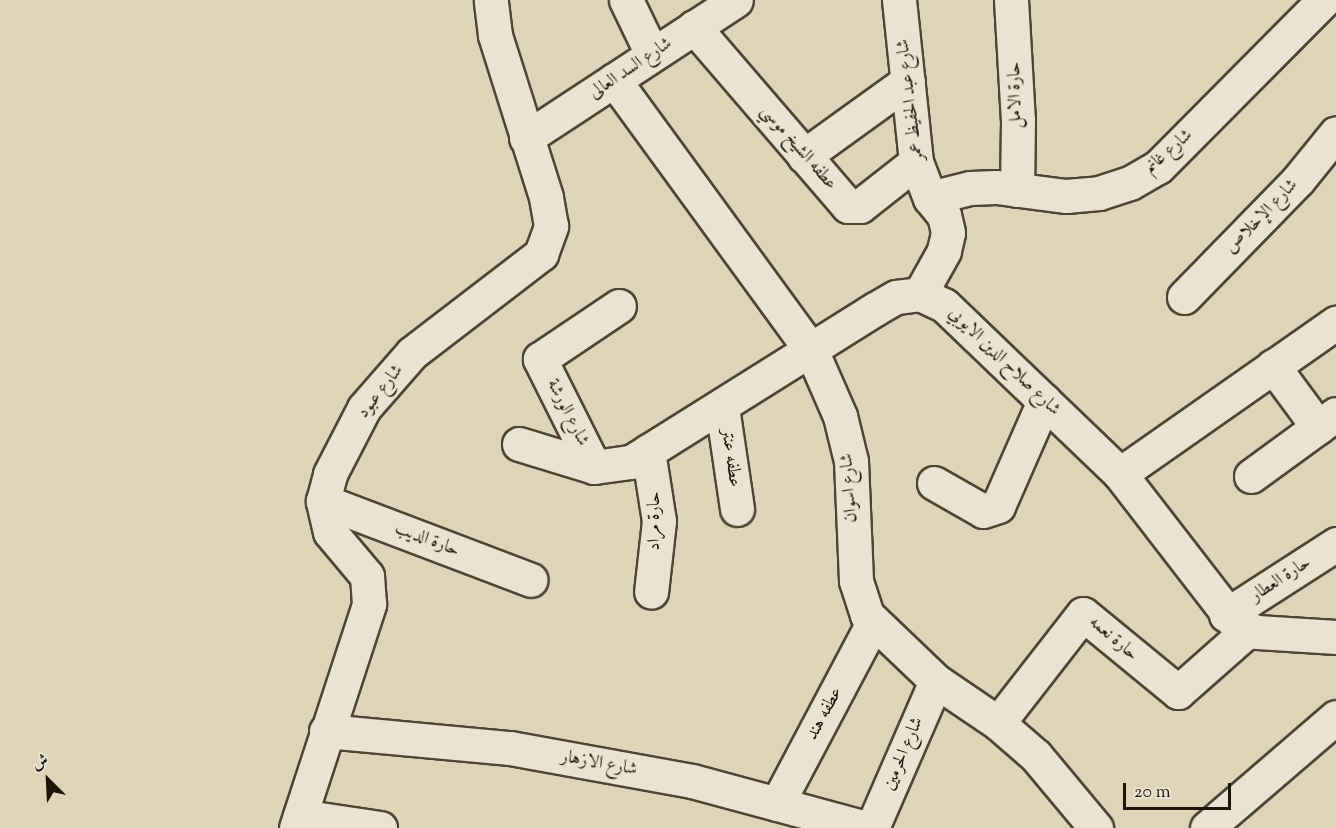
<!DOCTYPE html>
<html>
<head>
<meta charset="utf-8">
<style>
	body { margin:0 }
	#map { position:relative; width:1336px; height:828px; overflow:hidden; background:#e0d4b8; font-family:"Sorts Mill Goudy",Amiri,serif }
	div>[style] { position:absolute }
	.roads { filter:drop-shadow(2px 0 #4f4436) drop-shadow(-2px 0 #4f4436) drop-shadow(0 2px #4f4436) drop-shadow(0 -2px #4f4436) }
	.minor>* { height:33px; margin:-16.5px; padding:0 16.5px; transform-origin:16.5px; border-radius:16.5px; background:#ebe3d1 }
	span { translate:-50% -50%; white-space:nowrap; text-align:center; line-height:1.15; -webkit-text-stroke:5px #ebe3d1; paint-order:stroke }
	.street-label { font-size:18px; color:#1f140a }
	.north { position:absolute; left:18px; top:750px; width:60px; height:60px; -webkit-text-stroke:4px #ebe3d1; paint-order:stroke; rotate:336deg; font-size:16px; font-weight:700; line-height:24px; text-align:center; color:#1f140a }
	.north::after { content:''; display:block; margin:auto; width:21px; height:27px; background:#1f140a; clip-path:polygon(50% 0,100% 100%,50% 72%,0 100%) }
	.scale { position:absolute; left:1123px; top:783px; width:108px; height:27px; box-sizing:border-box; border:3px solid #1f140a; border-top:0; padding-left:8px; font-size:18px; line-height:21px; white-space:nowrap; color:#1f140a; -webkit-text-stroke:4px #ebe3d1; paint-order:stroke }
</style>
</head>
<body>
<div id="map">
	<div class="roads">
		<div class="minor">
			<i style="left:626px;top:0;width:60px;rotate:64.3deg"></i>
			<i style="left:899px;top:0;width:163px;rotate:84deg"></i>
			<i style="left:916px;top:162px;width:39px;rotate:69deg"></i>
			<i style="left:930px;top:198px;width:22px;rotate:51deg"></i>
			<i style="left:944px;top:215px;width:18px;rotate:77deg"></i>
			<i style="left:948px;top:233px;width:18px;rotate:103deg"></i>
			<i style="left:944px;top:251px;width:49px;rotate:119.2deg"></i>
			<i style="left:1011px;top:0;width:120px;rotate:86.7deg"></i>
			<i style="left:1018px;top:120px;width:70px;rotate:90.8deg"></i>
			<i style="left:694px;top:27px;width:236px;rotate:49.3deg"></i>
			<i style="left:848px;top:206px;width:12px"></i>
			<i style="left:860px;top:206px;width:71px;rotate:-38.2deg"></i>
			<i style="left:614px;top:80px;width:336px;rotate:53.9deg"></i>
			<i style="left:812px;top:352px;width:70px;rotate:66.4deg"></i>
			<i style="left:840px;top:416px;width:46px;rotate:76.3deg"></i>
			<i style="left:851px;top:461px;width:120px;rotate:87.6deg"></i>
			<i style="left:856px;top:581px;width:36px;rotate:72deg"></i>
			<i style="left:867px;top:615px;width:95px;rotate:43.7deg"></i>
			<i style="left:936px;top:681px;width:75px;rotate:34.1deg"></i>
			<i style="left:998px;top:723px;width:50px;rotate:41deg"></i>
			<i style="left:1036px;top:756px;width:94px;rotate:50.2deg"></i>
			<i style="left:526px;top:138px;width:251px;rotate:-33.3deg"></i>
			<i style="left:804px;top:156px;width:128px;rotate:-35.8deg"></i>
			<i style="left:930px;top:198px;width:41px;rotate:-14deg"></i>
			<i style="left:970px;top:188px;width:26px;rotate:-2deg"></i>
			<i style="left:996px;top:187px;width:71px;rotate:7.3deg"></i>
			<i style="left:1066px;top:196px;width:33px;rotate:-5deg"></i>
			<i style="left:1099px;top:193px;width:33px;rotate:-18deg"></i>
			<i style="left:1130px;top:183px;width:32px;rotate:-30deg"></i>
			<i style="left:1158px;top:167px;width:235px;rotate:-45.2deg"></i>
			<i style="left:1184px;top:297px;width:163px;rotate:-45.7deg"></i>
			<i style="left:1298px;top:180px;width:60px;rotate:-51deg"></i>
			<i style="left:1273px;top:366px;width:76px;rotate:53.6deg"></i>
			<i style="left:722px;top:407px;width:103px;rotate:81.6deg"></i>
			<i style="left:519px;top:444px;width:78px;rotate:17deg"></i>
			<i style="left:594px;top:467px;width:37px;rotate:-8deg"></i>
			<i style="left:631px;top:462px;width:288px;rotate:-32.1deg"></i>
			<i style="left:875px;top:309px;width:24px;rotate:-30deg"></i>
			<i style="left:896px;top:297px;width:24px;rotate:-7deg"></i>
			<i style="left:920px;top:294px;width:26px;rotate:25deg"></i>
			<i style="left:944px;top:305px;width:244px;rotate:43.8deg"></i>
			<i style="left:1120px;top:474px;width:190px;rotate:52.3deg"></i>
			<i style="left:1236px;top:624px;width:22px;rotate:21deg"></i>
			<i style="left:1257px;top:632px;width:79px;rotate:3.6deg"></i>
			<i style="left:648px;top:451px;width:71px;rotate:81.1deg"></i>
			<i style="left:659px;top:521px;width:71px;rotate:96.4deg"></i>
			<i style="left:594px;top:467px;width:121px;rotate:-116.6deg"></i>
			<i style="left:540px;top:359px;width:95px;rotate:-33.9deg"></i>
			<i style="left:1120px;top:474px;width:264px;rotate:-35deg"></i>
			<i style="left:1251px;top:476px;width:105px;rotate:-36.1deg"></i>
			<i style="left:934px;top:483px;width:56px;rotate:29.7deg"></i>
			<i style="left:983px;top:511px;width:16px;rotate:-18deg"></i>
			<i style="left:998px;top:506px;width:115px;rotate:-66.3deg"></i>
			<i style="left:323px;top:501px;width:222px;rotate:20.8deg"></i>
			<i style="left:1226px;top:615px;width:131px;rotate:-32.8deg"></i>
			<i style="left:998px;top:723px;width:138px;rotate:-52.1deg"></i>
			<i style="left:1083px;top:614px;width:123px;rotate:39.4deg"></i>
			<i style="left:1178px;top:692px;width:92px;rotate:-41.5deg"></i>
			<i style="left:326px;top:731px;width:185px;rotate:5.3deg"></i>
			<i style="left:510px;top:748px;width:185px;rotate:10.3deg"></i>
			<i style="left:692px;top:781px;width:180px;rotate:15.1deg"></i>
			<i style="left:777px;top:804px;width:205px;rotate:-62.1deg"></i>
			<i style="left:300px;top:816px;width:81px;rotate:8.5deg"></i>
			<i style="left:296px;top:828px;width:236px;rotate:-71.9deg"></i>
			<i style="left:369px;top:604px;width:28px;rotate:-94deg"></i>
			<i style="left:367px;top:576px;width:57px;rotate:-130.1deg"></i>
			<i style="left:330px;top:532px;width:32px;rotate:-103deg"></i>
			<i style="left:323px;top:501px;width:28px;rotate:-75deg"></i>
			<i style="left:330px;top:474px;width:74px;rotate:-62.7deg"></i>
			<i style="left:364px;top:408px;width:73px;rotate:-48.9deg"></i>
			<i style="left:412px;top:353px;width:163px;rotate:-37.5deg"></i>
			<i style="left:541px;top:254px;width:30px;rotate:-70deg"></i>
			<i style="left:551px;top:226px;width:29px;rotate:-100deg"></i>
			<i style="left:546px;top:197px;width:170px;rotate:-107.5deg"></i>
			<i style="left:495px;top:35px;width:35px;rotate:-97deg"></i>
			<i style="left:872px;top:828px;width:160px;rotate:-66.5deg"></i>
			<i style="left:1207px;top:828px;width:170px;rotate:-40.7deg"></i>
		</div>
	</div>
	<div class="street-label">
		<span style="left:631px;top:69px;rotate:-34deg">شارع السد العالى</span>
		<span style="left:1016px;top:95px;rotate:-91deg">حارة الامل</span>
		<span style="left:911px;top:100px;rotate:-97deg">شارع عبد الحفيظ عمر</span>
		<span style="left:798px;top:148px;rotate:49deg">عطفه الشيخ موسي</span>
		<span style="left:1169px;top:152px;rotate:-41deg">شارع غانم</span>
		<span style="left:1262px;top:217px;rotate:-46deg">شارع الإخلاص</span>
		<span style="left:1004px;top:362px;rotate:44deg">شارع صلاح الدين الايوبي</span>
		<span style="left:381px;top:392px;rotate:-52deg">شارع عبود</span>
		<span style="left:567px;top:413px;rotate:63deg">شارع الورشة</span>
		<span style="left:730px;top:458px;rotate:82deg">عطفه عنتر</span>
		<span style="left:850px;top:488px;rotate:-94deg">شارع اسوان</span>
		<span style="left:655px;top:521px;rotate:-90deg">حارة مراد</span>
		<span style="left:427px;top:540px;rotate:21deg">حارة الديب</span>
		<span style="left:1281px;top:580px;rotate:-33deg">حارة العطار</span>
		<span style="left:1113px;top:639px;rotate:40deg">حارة نعمه</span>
		<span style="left:825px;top:714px;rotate:-62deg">عطفه هند</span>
		<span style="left:904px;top:754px;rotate:-67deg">شارع الحرمين</span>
		<span style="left:599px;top:764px;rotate:10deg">شارع الازهار</span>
	</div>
	<div class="north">ش</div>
	<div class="scale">20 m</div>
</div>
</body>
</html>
